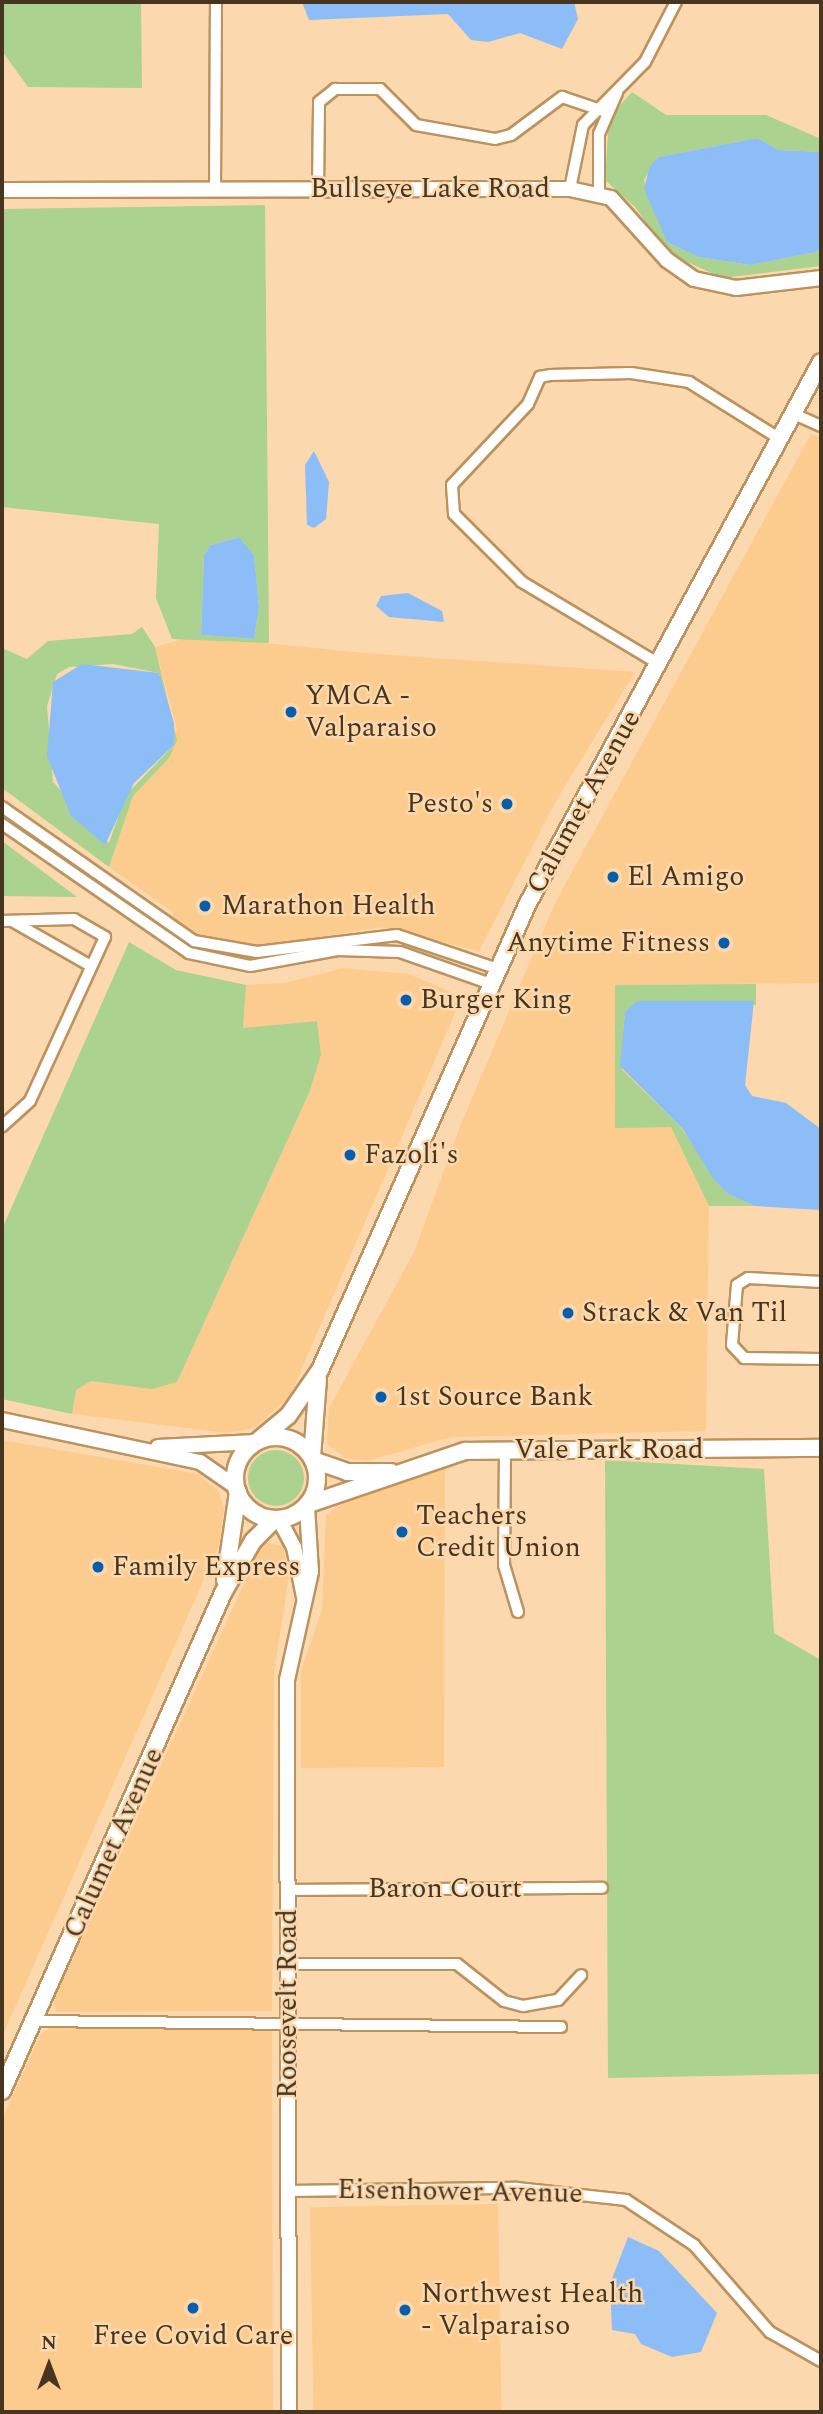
<!DOCTYPE html>
<html>
<head>
<meta charset="utf-8">
<style>
	body { margin:0 }
	#map { position:relative; width:823px; height:2414px; overflow:hidden; background:#fbd8ad; font-family:Spectral,serif }
	div>[style] { position:absolute }
	.built>* { inset:0; background:#fccc8e; transform-origin:0 0 }
	.green>* { inset:0; background:#abd28f }
	.round { border-radius:50% }
	.water>* { inset:0; background:#8cbdf7 }
	.roads { filter:drop-shadow(2px 0 #bc935e) drop-shadow(-2px 0 #bc935e) drop-shadow(0 2px #bc935e) drop-shadow(0 -2px #bc935e) }
	.minor>* { height:10px; margin:-5px; padding:0 5px; transform-origin:5px; border-radius:5px; background:#fff }
	.tertiary>* { height:14px; margin:-7px; padding:0 7px; transform-origin:7px; border-radius:7px; background:#fff }
	.secondary>* { height:16px; margin:-8px; padding:0 8px; transform-origin:8px; border-radius:8px; background:#fff }
	.secondary>.ring { margin:-8px; padding:0; box-sizing:content-box; background:none; border:16px solid #fff; border-radius:50% }
	.dots>* { width:19px; height:19px; translate:-50% -50%; box-sizing:border-box; border:4px solid #fbd8ad; border-radius:50% }
	span { translate:-50% -50%; white-space:nowrap; text-align:center; line-height:1.15; -webkit-text-stroke:5px #fbd8ad; paint-order:stroke }
	.street-label { font-size:28px; color:#47351f }
	.poi-label { font-size:28px; color:#47351f }
	.left { translate:0 -50%; text-align:left }
	.right { translate:-100% -50%; text-align:right }
	.frame { position:absolute; inset:0; border:4px solid #47351f; pointer-events:none }
	.north { position:absolute; left:14px; top:2330px; width:70px; height:70px; -webkit-text-stroke:5px #fbd8ad; paint-order:stroke; rotate:0deg; font-size:19px; font-weight:700; line-height:28px; text-align:center; color:#47351f }
	.north::after { content:''; display:block; margin:auto; width:24px; height:32px; background:#47351f; clip-path:polygon(50% 0,100% 100%,50% 72%,0 100%) }
</style>
</head>
<body>
<div id="map">
	<div class="built">
		<i style="clip-path:polygon(811px 434px,821px 439px,821px 983px,615px 985px,709px 1206px,706px 1431px,451px 1437px,367px 1461px,345px 1458px,327px 1444px,329px 1408px,414px 1252px,461px 1124px,555px 903px)"></i>
		<i style="clip-path:polygon(193px 636px,365px 653px,635px 672px,557px 799px,479px 951px,381px 927px,247px 948px,187px 933px,173px 922px,173px 912px,109px 867px,133px 796px,169px 758px,177px 729px,155px 647px)"></i>
		<i style="clip-path:polygon(344px 968px,409px 974px,462px 997px,290px 1396px,254px 1428px,228px 1433px,72px 1414px,76px 1390px,91px 1381px,177px 1382px,309px 1093px,321px 1055px,317px 1022px,243px 1028px,246px 985px,285px 983px)"></i>
		<i style="clip-path:polygon(2px 1440px,198px 1474px,219px 1492px,224px 1509px,219px 1545px,2px 2037px)"></i>
		<i style="clip-path:polygon(445px 1466px,444px 1767px,301px 1768px,301px 1671px,322px 1609px,326px 1515px,347px 1501px,345px 1495px)"></i>
		<i style="clip-path:polygon(263px 1542px,283px 1546px,289px 1577px,274px 1672px,272px 2011px,56px 2012px,54px 2000px)"></i>
		<i style="clip-path:polygon(50px 2028px,272px 2030px,273px 2412px,2px 2412px,2px 2120px,41px 2034px)"></i>
		<i style="left:498px;top:2204px;width:208px;height:188px;rotate:89deg"></i>
	</div>
	<div class="green">
		<i style="clip-path:polygon(2px 2px,141px 2px,142px 88px,28px 87px,2px 51px)"></i>
		<i style="clip-path:polygon(632px 92px,666px 115px,766px 115px,821px 139px,821px 152px,779px 150px,757px 138px,659px 157px,644px 180px,667px 242px,698px 257px,750px 265px,821px 251px,821px 266px,723px 278px,669px 254px,635px 207px,605px 180px,609px 118px)"></i>
		<i style="clip-path:polygon(evenodd,265px 205px,269px 643px,172px 639px,156px 598px,159px 524px,2px 507px,2px 209px,265px 205px,239px 537px,254px 555px,259px 607px,254px 639px,201px 635px,204px 555px,211px 545px,239px 537px)"></i>
		<i style="clip-path:polygon(evenodd,142px 627px,155px 647px,177px 740px,169px 758px,133px 796px,109px 867px,2px 788px,2px 648px,27px 659px,48px 641px,132px 634px,142px 627px,113px 664px,159px 673px,174px 745px,126px 795px,109px 843px,53px 782px,47px 706px,57px 674px,69px 667px,113px 664px)"></i>
		<i style="clip-path:polygon(2px 841px,77px 897px,2px 896px)"></i>
		<i style="clip-path:polygon(129px 942px,176px 970px,246px 985px,243px 1028px,317px 1021px,321px 1055px,309px 1093px,177px 1382px,152px 1389px,91px 1381px,76px 1390px,72px 1414px,2px 1399px,2px 1229px)"></i>
		<i style="clip-path:polygon(756px 984px,756px 1005px,637px 1001px,624px 1017px,622px 1070px,680px 1126px,728px 1194px,755px 1206px,709px 1206px,671px 1127px,615px 1128px,615px 985px)"></i>
		<i class="round" style="left:248px;top:1450px;width:56px;height:56px"></i>
		<i style="clip-path:polygon(605px 1460px,764px 1469px,774px 1633px,821px 1660px,821px 2074px,608px 2078px)"></i>
	</div>
	<div class="water">
		<i style="clip-path:polygon(302px 2px,574px 2px,578px 19px,562px 49px,520px 33px,488px 42px,471px 40px,448px 14px,309px 20px)"></i>
		<i style="clip-path:polygon(757px 138px,779px 150px,821px 152px,821px 251px,750px 265px,698px 257px,667px 242px,644px 189px,650px 166px,659px 157px)"></i>
		<i style="clip-path:polygon(314px 451px,329px 482px,326px 519px,314px 528px,307px 525px,305px 465px)"></i>
		<i style="clip-path:polygon(239px 537px,254px 555px,259px 607px,254px 639px,201px 635px,204px 555px,211px 545px)"></i>
		<i style="clip-path:polygon(408px 593px,442px 611px,444px 622px,389px 617px,376px 606px,381px 596px)"></i>
		<i style="clip-path:polygon(82px 664px,159px 673px,174px 723px,174px 745px,134px 783px,105px 845px,71px 816px,47px 756px,53px 682px)"></i>
		<i style="clip-path:polygon(637px 1001px,754px 1001px,745px 1085px,752px 1096px,786px 1103px,821px 1129px,821px 1210px,755px 1206px,728px 1194px,712px 1177px,683px 1129px,620px 1066px,625px 1012px)"></i>
		<i style="clip-path:polygon(628px 2237px,659px 2251px,717px 2313px,701px 2352px,672px 2357px,641px 2344px,635px 2334px,612px 2330px,610px 2284px)"></i>
	</div>
	<div class="roads">
		<div class="minor">
			<i style="left:215px;top:189px;width:187px;rotate:-89.7deg"></i>
			<i style="left:318px;top:189px;width:87px;rotate:-89.3deg"></i>
			<i style="left:319px;top:102px;width:21px;rotate:-39deg"></i>
			<i style="left:335px;top:89px;width:45px"></i>
			<i style="left:380px;top:89px;width:51px;rotate:45deg"></i>
			<i style="left:416px;top:125px;width:80px;rotate:10deg"></i>
			<i style="left:495px;top:139px;width:16px;rotate:-14deg"></i>
			<i style="left:511px;top:135px;width:64px;rotate:-36.7deg"></i>
			<i style="left:562px;top:97px;width:46px;rotate:18.8deg"></i>
			<i style="left:570px;top:189px;width:65px;rotate:-78.5deg"></i>
			<i style="left:583px;top:125px;width:88px;rotate:-45.5deg"></i>
			<i style="left:645px;top:62px;width:68px;rotate:-62.7deg"></i>
			<i style="left:599px;top:193px;width:59px;rotate:-90deg"></i>
			<i style="left:599px;top:134px;width:45px;rotate:-66.3deg"></i>
			<i style="left:794px;top:414px;width:30px;rotate:24deg"></i>
			<i style="left:659px;top:664px;width:160px;rotate:-149.1deg"></i>
			<i style="left:522px;top:582px;width:96px;rotate:-135deg"></i>
			<i style="left:454px;top:514px;width:29px;rotate:-94deg"></i>
			<i style="left:452px;top:485px;width:111px;rotate:-46.8deg"></i>
			<i style="left:528px;top:404px;width:30px;rotate:-66deg"></i>
			<i style="left:540px;top:377px;width:10px;rotate:-11deg"></i>
			<i style="left:550px;top:375px;width:81px;rotate:-1.4deg"></i>
			<i style="left:631px;top:373px;width:59px;rotate:8.8deg"></i>
			<i style="left:689px;top:382px;width:107px;rotate:32.1deg"></i>
			<i style="left:2px;top:807px;width:234px;rotate:34.9deg"></i>
			<i style="left:194px;top:941px;width:64px;rotate:9.9deg"></i>
			<i style="left:257px;top:952px;width:141px;rotate:-6.9deg"></i>
			<i style="left:397px;top:935px;width:107px;rotate:18.6deg"></i>
			<i style="left:2px;top:824px;width:227px;rotate:34.6deg"></i>
			<i style="left:189px;top:953px;width:62px;rotate:12deg"></i>
			<i style="left:250px;top:966px;width:89px;rotate:-10.3deg"></i>
			<i style="left:338px;top:950px;width:62px;rotate:1.8deg"></i>
			<i style="left:400px;top:952px;width:96px;rotate:19.4deg"></i>
			<i style="left:2px;top:921px;width:72px;rotate:-1.6deg"></i>
			<i style="left:74px;top:919px;width:36px;rotate:30deg"></i>
			<i style="left:105px;top:937px;width:180px;rotate:114.6deg"></i>
			<i style="left:30px;top:1101px;width:38px;rotate:138deg"></i>
			<i style="left:12px;top:921px;width:91px;rotate:29.7deg"></i>
			<i style="left:821px;top:1282px;width:73px;rotate:-176.9deg"></i>
			<i style="left:748px;top:1278px;width:13px;rotate:148deg"></i>
			<i style="left:737px;top:1285px;width:60px;rotate:94.8deg"></i>
			<i style="left:732px;top:1345px;width:18px;rotate:47deg"></i>
			<i style="left:744px;top:1358px;width:77px;rotate:0.7deg"></i>
			<i style="left:505px;top:1450px;width:115px;rotate:90.5deg"></i>
			<i style="left:504px;top:1565px;width:49px;rotate:73.4deg"></i>
			<i style="left:288px;top:1890px;width:314px;rotate:-0.4deg"></i>
			<i style="left:288px;top:1964px;width:169px"></i>
			<i style="left:457px;top:1964px;width:60px;rotate:38.2deg"></i>
			<i style="left:504px;top:2001px;width:20px;rotate:15deg"></i>
			<i style="left:523px;top:2006px;width:36px;rotate:-10deg"></i>
			<i style="left:558px;top:2000px;width:34px;rotate:-47deg"></i>
			<i style="left:33px;top:2021px;width:528px;rotate:0.65deg"></i>
			<i style="left:289px;top:2191px;width:228px;rotate:-0.8deg"></i>
			<i style="left:517px;top:2188px;width:110px;rotate:6.3deg"></i>
			<i style="left:626px;top:2200px;width:82px;rotate:33.5deg"></i>
			<i style="left:694px;top:2245px;width:116px;rotate:48.9deg"></i>
			<i style="left:770px;top:2332px;width:59px;rotate:29.6deg"></i>
		</div>
		<div class="tertiary">
			<i style="left:2px;top:190px;width:568px;rotate:-0.1deg"></i>
			<i style="left:570px;top:189px;width:42px;rotate:12.4deg"></i>
			<i style="left:611px;top:198px;width:84px;rotate:47.9deg"></i>
			<i style="left:667px;top:260px;width:33px;rotate:35deg"></i>
			<i style="left:694px;top:279px;width:43px;rotate:12.1deg"></i>
			<i style="left:736px;top:288px;width:86px;rotate:-6.7deg"></i>
			<i style="left:2px;top:1420px;width:202px;rotate:12deg"></i>
			<i style="left:200px;top:1462px;width:44px;rotate:34.8deg"></i>
			<i style="left:158px;top:1447px;width:97px;rotate:-3deg"></i>
			<i style="left:279px;top:1519px;width:32px;rotate:62deg"></i>
			<i style="left:294px;top:1547px;width:51px;rotate:78.7deg"></i>
			<i style="left:289px;top:2412px;width:732px;rotate:-90.16deg"></i>
			<i style="left:287px;top:1680px;width:111px;rotate:-77.5deg"></i>
			<i style="left:311px;top:1572px;width:66px;rotate:-93.5deg"></i>
		</div>
		<div class="secondary">
			<i class="ring" style="left:235px;top:1437px;width:66px;height:66px"></i>
			<i style="left:259px;top:1440px;width:38px;rotate:-40deg"></i>
			<i style="left:288px;top:1416px;width:56px;rotate:-55.2deg"></i>
			<i style="left:320px;top:1370px;width:509px;rotate:-66deg"></i>
			<i style="left:527px;top:905px;width:617px;rotate:-61.57deg"></i>
			<i style="left:312px;top:1457px;width:78px;rotate:-85.6deg"></i>
			<i style="left:313px;top:1460px;width:36px;rotate:19deg"></i>
			<i style="left:347px;top:1472px;width:44px"></i>
			<i style="left:309px;top:1504px;width:165px;rotate:-18.8deg"></i>
			<i style="left:465px;top:1451px;width:356px;rotate:-0.5deg"></i>
			<i style="left:225px;top:1580px;width:89px;rotate:-81.6deg"></i>
			<i style="left:2px;top:2091px;width:545px;rotate:-66.07deg"></i>
			<i style="left:223px;top:1593px;width:60px;rotate:-60deg"></i>
			<i style="left:253px;top:1541px;width:31px;rotate:-45deg"></i>
		</div>
	</div>
	<div class="dots">
		<i style="left:291px;top:712px;background:#065eac"></i>
		<i style="left:507px;top:804px;background:#065eac"></i>
		<i style="left:613px;top:877px;background:#065eac"></i>
		<i style="left:205px;top:906px;background:#065eac"></i>
		<i style="left:724px;top:943px;background:#065eac"></i>
		<i style="left:406px;top:1000px;background:#065eac"></i>
		<i style="left:350px;top:1155px;background:#065eac"></i>
		<i style="left:568px;top:1313px;background:#065eac"></i>
		<i style="left:381px;top:1397px;background:#065eac"></i>
		<i style="left:402px;top:1532px;background:#065eac"></i>
		<i style="left:98px;top:1567px;background:#065eac"></i>
		<i style="left:193px;top:2308px;background:#065eac"></i>
		<i style="left:405px;top:2310px;background:#065eac"></i>
	</div>
	<div class="street-label">
		<span style="left:430px;top:189px">Bullseye Lake Road</span>
		<span style="left:584px;top:802px;rotate:-61deg">Calumet Avenue</span>
		<span style="left:609px;top:1450px">Vale Park Road</span>
		<span style="left:114px;top:1843px;rotate:-66deg">Calumet Avenue</span>
		<span style="left:445px;top:1889px">Baron Court</span>
		<span style="left:288px;top:2004px;rotate:-90deg">Roosevelt Road</span>
		<span style="left:460px;top:2192px;rotate:1deg">Eisenhower Avenue</span>
	</div>
	<div class="poi-label">
		<span class="left" style="left:305px;top:712px">YMCA -<br>Valparaiso</span>
		<span class="right" style="left:493px;top:804px">Pesto's</span>
		<span class="left" style="left:627px;top:877px">El Amigo</span>
		<span class="left" style="left:221px;top:906px">Marathon Health</span>
		<span class="right" style="left:710px;top:943px">Anytime Fitness</span>
		<span class="left" style="left:420px;top:1000px">Burger King</span>
		<span class="left" style="left:364px;top:1155px">Fazoli's</span>
		<span class="left" style="left:582px;top:1313px">Strack &amp; Van Til</span>
		<span class="left" style="left:395px;top:1397px">1st Source Bank</span>
		<span class="left" style="left:416px;top:1532px">Teachers<br>Credit Union</span>
		<span class="left" style="left:112px;top:1567px">Family Express</span>
		<span class="left" style="left:421px;top:2310px">Northwest Health<br>- Valparaiso</span>
		<span style="left:193px;top:2336px">Free Covid Care</span>
	</div>
	<div class="frame"></div>
	<div class="north">N</div>
</div>
</body>
</html>
